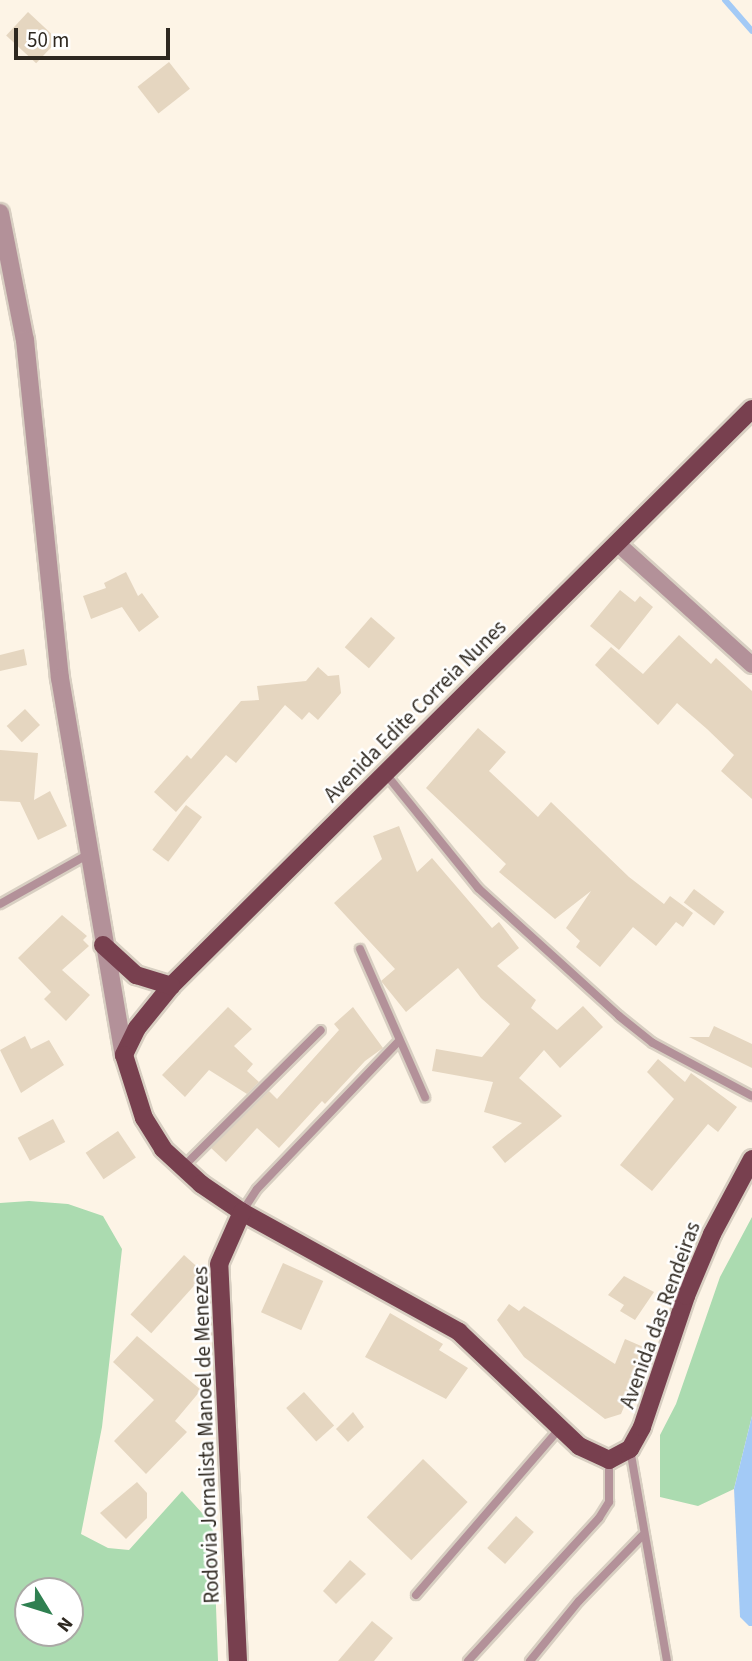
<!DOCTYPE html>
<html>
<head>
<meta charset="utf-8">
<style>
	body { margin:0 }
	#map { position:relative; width:752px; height:1661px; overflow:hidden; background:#fdf4e6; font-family:"Source Sans 3",sans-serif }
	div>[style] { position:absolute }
	.green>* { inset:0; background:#abdbb0 }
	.water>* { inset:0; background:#a3caf6 }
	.stream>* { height:6px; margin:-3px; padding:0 3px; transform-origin:3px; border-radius:3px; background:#a3caf6 }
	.building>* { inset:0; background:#e5d6c0; transform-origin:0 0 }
	.roads { filter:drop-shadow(2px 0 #d8cfc2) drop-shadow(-2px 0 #d8cfc2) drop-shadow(0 2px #d8cfc2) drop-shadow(0 -2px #d8cfc2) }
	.service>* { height:8px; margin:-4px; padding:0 4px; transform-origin:4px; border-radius:4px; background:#b39199 }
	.minor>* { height:16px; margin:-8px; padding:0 8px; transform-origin:8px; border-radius:8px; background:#b39199 }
	.tertiary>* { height:18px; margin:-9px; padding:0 9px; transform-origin:9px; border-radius:9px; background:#b39199 }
	.primary>* { height:18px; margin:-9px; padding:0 9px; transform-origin:9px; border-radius:9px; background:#78404f }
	span { translate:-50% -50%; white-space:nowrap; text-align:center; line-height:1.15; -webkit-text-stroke:5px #fff; paint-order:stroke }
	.street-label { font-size:21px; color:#2e2820 }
	.north { position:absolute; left:14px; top:1577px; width:70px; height:70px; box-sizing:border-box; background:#fff; border:2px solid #aba9a6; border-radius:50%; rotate:128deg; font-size:19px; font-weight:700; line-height:28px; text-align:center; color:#2e2820 }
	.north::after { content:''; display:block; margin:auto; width:24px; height:32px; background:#2f8051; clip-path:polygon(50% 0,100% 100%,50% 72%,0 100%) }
	.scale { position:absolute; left:14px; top:28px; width:156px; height:32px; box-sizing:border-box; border:4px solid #2e2820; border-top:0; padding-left:9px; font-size:21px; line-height:24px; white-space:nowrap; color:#2e2820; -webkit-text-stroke:5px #fff; paint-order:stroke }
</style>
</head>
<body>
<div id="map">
	<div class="green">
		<i style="clip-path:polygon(evenodd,29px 1201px,68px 1204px,103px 1216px,122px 1249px,102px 1427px,81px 1534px,108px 1548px,129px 1550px,182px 1491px,213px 1525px,218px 1661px,0 1661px,0 1203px,29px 1201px,28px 1591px,70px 1591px,70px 1633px,28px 1633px,28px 1591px)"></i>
		<i style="clip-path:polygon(752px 1217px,752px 1416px,734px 1489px,698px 1506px,660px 1497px,660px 1435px,676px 1404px,720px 1277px)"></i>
	</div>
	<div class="water">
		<i style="clip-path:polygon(752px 1416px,752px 1626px,749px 1626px,740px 1617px,734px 1489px)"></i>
	</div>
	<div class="stream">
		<i style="left:725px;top:0;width:41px;rotate:48.9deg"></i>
	</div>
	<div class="building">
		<i style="left:28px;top:12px;width:41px;height:32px;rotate:43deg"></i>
		<i style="left:169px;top:62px;width:34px;height:40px;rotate:52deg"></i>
		<i style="clip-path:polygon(126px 572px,138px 596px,142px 593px,159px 617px,139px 632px,122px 607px,91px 619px,83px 596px,106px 588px,104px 583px)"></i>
		<i style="clip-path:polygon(620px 590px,635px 602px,640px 596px,653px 607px,619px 650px,590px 626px)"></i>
		<i style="left:371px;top:617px;width:32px;height:40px;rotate:41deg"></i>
		<i style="clip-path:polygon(679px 635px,711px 664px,716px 658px,752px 691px,752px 799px,721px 771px,734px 755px,707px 729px,677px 703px,658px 725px,595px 665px,611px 647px,643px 674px)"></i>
		<i style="clip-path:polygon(24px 649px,27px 665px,0 671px,0 655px)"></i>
		<i style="clip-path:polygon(318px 667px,328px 676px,339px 675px,341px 693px,318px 720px,309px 712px,302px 720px,285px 705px,236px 763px,226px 755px,176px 812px,154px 792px,187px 755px,191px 759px,241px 701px,259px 700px,257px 686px,306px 681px)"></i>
		<i style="left:25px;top:709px;width:22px;height:25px;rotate:47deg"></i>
		<i style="clip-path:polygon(478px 728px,506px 752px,489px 771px,538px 817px,551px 802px,629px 877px,664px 904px,670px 896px,693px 913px,683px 927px,676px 922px,656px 946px,633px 927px,600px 967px,576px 947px,580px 941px,566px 928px,591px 891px,555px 919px,499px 872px,506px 864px,426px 788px)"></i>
		<i style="clip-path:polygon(0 750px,38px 753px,34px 800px,50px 791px,67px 826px,38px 840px,20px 802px,0 801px)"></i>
		<i style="left:186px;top:805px;width:20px;height:56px;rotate:37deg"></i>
		<i style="clip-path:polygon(399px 826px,417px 872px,432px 858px,492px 928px,499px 922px,519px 948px,497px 966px,536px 1000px,531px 1008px,557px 1030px,583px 1006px,603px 1027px,560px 1068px,544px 1050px,519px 1078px,562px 1116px,505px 1163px,492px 1147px,522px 1123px,484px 1112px,493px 1082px,432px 1071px,436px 1049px,482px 1057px,510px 1024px,481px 998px,458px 968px,406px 1012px,381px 981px,395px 969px,334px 903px,382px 859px,373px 836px)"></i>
		<i style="left:694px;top:889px;width:38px;height:17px;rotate:37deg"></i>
		<i style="clip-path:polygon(62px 915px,87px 936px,83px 940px,89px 946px,62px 970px,90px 995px,66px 1021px,44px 999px,51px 992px,18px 958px)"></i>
		<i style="clip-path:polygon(228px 1007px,252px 1029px,234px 1046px,253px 1064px,247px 1071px,259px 1082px,247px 1094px,209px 1070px,185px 1097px,162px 1075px)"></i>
		<i style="clip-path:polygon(353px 1007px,383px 1048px,365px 1061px,325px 1104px,322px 1101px,279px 1148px,257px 1128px,226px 1162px,211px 1148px,269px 1091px,277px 1099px,339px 1030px,334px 1024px)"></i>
		<i style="clip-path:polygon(714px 1026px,752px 1044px,752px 1068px,689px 1037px,709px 1037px)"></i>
		<i style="clip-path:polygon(25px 1036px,31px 1049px,49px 1040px,64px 1065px,21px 1093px,0 1050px)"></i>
		<i style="clip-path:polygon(658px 1059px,685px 1082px,691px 1073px,737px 1107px,718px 1132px,708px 1124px,652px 1191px,620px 1165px,674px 1099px,647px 1072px)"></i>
		<i style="left:53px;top:1119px;width:26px;height:40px;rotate:62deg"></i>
		<i style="left:118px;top:1131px;width:32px;height:39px;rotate:56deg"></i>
		<i style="left:184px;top:1255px;width:28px;height:80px;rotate:42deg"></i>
		<i style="left:283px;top:1263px;width:44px;height:54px;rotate:24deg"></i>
		<i style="clip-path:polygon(624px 1276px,654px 1292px,635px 1320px,620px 1311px,624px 1305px,608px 1295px)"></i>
		<i style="clip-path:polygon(509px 1304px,519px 1311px,524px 1306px,615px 1364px,625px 1339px,648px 1349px,621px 1414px,605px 1419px,524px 1357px,497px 1320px)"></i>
		<i style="clip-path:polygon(390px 1313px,443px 1344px,439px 1350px,468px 1368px,446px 1399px,365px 1357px)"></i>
		<i style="clip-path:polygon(137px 1336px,201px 1390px,175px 1421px,187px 1432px,146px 1474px,114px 1441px,154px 1400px,113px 1362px)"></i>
		<i style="left:304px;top:1392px;width:45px;height:24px;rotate:48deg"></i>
		<i style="clip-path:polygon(353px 1412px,364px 1427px,348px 1442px,336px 1429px)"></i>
		<i style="left:423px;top:1459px;width:62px;height:81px;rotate:44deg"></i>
		<i style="clip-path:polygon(137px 1482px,147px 1493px,147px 1518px,126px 1539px,100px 1513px)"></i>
		<i style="left:516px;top:1516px;width:24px;height:43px;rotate:42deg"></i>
		<i style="clip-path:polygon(350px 1560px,366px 1574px,336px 1604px,323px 1591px)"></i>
		<i style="clip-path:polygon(372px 1621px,393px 1638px,374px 1661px,338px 1661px)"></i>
	</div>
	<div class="roads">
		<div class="service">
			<i style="left:385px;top:773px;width:148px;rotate:51deg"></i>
			<i style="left:478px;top:888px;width:190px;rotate:42.2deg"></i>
			<i style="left:619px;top:1016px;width:43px;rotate:38.5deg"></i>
			<i style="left:653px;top:1043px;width:112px;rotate:28.2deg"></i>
			<i style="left:0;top:904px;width:100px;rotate:-29.4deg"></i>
			<i style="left:360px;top:949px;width:162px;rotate:66.3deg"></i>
			<i style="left:183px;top:1167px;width:194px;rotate:-44.8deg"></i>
			<i style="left:242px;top:1212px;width:27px;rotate:-57deg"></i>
			<i style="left:257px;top:1189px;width:204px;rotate:-46.2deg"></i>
			<i style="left:630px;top:1449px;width:215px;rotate:80.1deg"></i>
			<i style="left:416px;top:1595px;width:221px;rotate:-49.2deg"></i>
			<i style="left:468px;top:1661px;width:194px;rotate:-47.5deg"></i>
			<i style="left:599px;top:1518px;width:19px;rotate:-58deg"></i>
			<i style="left:609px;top:1502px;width:42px;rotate:-90deg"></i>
			<i style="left:530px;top:1661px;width:77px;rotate:-50.8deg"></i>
			<i style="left:579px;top:1601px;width:91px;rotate:-45.9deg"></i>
		</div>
		<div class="minor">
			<i style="left:617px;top:543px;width:182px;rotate:42.1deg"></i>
		</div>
		<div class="tertiary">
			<i style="left:0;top:213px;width:129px;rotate:78.9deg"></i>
			<i style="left:25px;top:340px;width:340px;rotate:84.1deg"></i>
			<i style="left:60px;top:678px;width:382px;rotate:80.4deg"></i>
		</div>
		<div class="primary">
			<i style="left:752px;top:409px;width:819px;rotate:135.2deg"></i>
			<i style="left:171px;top:986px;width:54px;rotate:129deg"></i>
			<i style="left:137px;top:1028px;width:30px;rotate:116deg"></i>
			<i style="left:124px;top:1055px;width:66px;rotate:72.4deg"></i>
			<i style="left:144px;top:1118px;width:36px;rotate:58deg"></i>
			<i style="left:163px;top:1149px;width:52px;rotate:42.6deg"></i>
			<i style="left:201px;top:1184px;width:50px;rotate:34.3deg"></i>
			<i style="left:242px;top:1212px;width:248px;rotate:28.9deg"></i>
			<i style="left:459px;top:1332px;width:166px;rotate:43.5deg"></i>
			<i style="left:579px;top:1446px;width:33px;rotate:25deg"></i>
			<i style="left:609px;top:1460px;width:24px;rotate:-28deg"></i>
			<i style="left:630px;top:1449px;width:25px;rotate:-61deg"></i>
			<i style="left:642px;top:1427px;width:138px;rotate:-71.4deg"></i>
			<i style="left:686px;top:1296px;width:67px;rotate:-67.2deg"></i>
			<i style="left:712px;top:1234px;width:85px;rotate:-61.9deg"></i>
			<i style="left:103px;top:945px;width:45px;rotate:42.3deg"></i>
			<i style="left:136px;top:975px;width:37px;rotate:17deg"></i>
			<i style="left:238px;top:1661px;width:397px;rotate:-92.7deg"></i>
			<i style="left:219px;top:1264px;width:57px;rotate:-66.1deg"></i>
		</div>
	</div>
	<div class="street-label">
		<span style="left:415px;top:711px;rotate:-45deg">Avenida Edite Correia Nunes</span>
		<span style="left:660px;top:1315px;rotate:-70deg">Avenida das Rendeiras</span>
		<span style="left:206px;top:1435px;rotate:-92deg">Rodovia Jornalista Manoel de Menezes</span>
	</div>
	<div class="north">N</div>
	<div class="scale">50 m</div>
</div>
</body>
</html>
